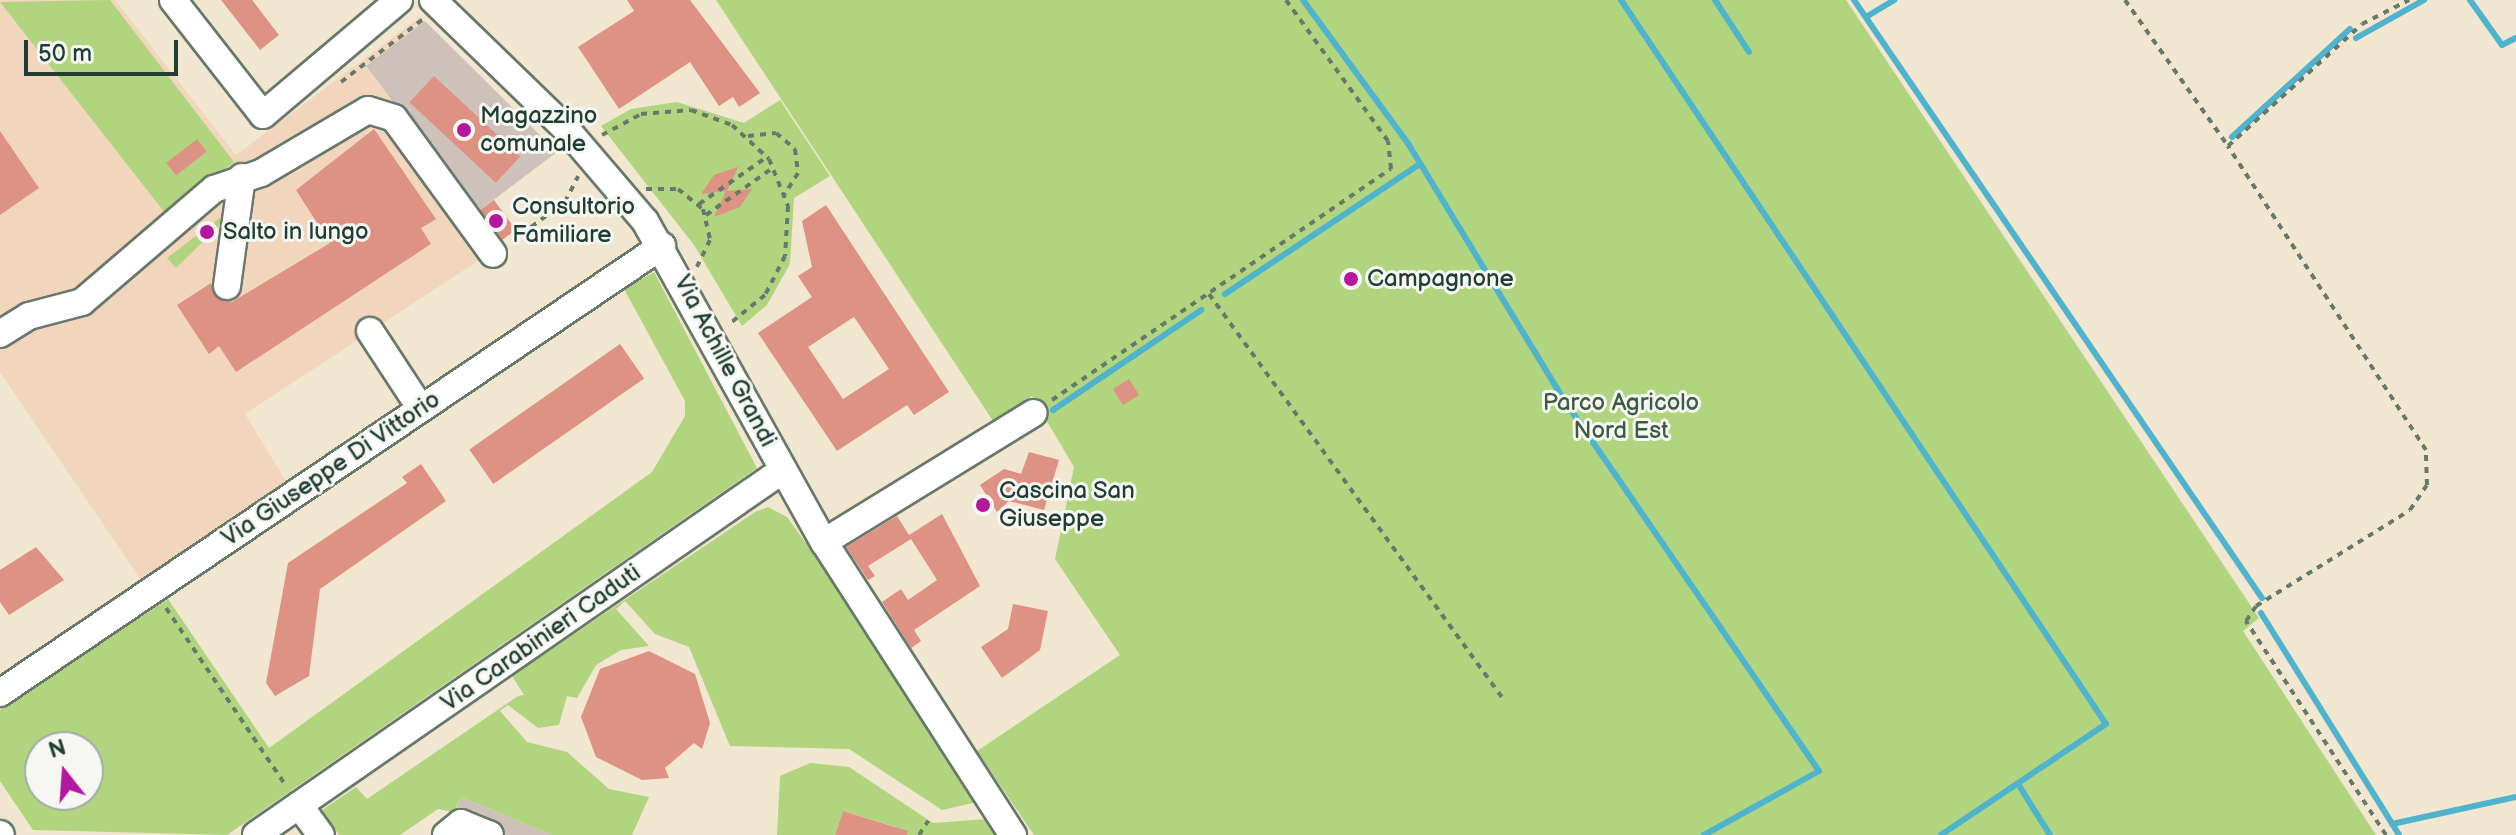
<!DOCTYPE html>
<html>
<head>
<meta charset="utf-8">
<style>
	body { margin:0 }
	#map { position:relative; width:2516px; height:835px; overflow:hidden; background:#f1e6d0; font-family:"Balsamiq Sans",sans-serif }
	div>[style] { position:absolute }
	.built>* { inset:0; background:#f1d5bd }
	.industrial>* { inset:0; background:#cec1ba }
	.green>* { inset:0; background:#b0d57e }
	.stream>* { height:6px; margin:-3px; padding:0 3px; transform-origin:3px; border-radius:3px; background:#4fb3cd }
	.building>* { inset:0; background:#dd9284; transform-origin:0 0 }
	.path>* { height:4px; margin-top:-2px; transform-origin:0; background:repeating-linear-gradient(90deg,#68786b 0 6px,transparent 0 12px) }
	.roads { filter:drop-shadow(2px 0 #68786b) drop-shadow(-2px 0 #68786b) drop-shadow(0 2px #68786b) drop-shadow(0 -2px #68786b) }
	.minor>* { height:26px; margin:-13px; padding:0 13px; transform-origin:13px; border-radius:13px; background:#fff }
	.dots>* { width:22px; height:22px; translate:-50% -50%; box-sizing:border-box; border:4px solid #f6f6f2; border-radius:50% }
	span { translate:-50% -50%; white-space:nowrap; text-align:center; line-height:1.15; -webkit-text-stroke:6px #f6f6f2; paint-order:stroke }
	.poi-label { font-size:24px; color:#1f3d34 }
	.left { translate:0 -50%; text-align:left }
	.street-label { font-size:24px; color:#1f3d34 }
	.park-label { font-size:24px; color:#3c5b43 }
	.north { position:absolute; left:24px; top:731px; width:80px; height:80px; box-sizing:border-box; background:#f6f6f2; border:2px solid #a0aca6; border-radius:50%; rotate:343deg; font-size:22px; font-weight:700; line-height:32px; text-align:center; color:#1f3d34 }
	.north::after { content:''; display:block; margin:auto; width:28px; height:36px; background:#b5179e; clip-path:polygon(50% 0,100% 100%,50% 72%,0 100%) }
	.scale { position:absolute; left:24px; top:40px; width:154px; height:36px; box-sizing:border-box; border:4px solid #1f3d34; border-top:0; padding-left:10px; font-size:24px; line-height:28px; white-space:nowrap; color:#1f3d34; -webkit-text-stroke:6px #f6f6f2; paint-order:stroke }
</style>
</head>
<body>
<div id="map">
	<div class="built">
		<i style="clip-path:polygon(0 0,115px 0,236px 155px,420px 17px,425px 21px,366px 67px,476px 213px,487px 255px,245px 414px,287px 483px,141px 580px,0 372px)"></i>
	</div>
	<div class="industrial">
		<i style="clip-path:polygon(425px 21px,557px 152px,476px 213px,366px 66px)"></i>
		<i style="clip-path:polygon(461px 797px,552px 835px,429px 835px,449px 826px)"></i>
	</div>
	<div class="green">
		<i style="clip-path:polygon(110px 0,234px 162px,165px 213px,0 2px)"></i>
		<i style="clip-path:polygon(716px 0,1846px 0,2259px 618px,2243px 631px,2376px 835px,1034px 835px,977px 751px,1120px 655px,1055px 559px,1074px 467px,1032px 396px,993px 421px)"></i>
		<i style="clip-path:polygon(780px 100px,830px 176px,794px 198px,790px 264px,767px 305px,742px 326px,694px 245px,601px 126px,631px 109px,677px 102px,744px 123px)"></i>
		<i style="clip-path:polygon(225px 214px,228px 217px,176px 268px,167px 258px)"></i>
		<i style="clip-path:polygon(evenodd,654px 272px,757px 468px,227px 835px,33px 830px,0 781px,0 710px,168px 599px,269px 748px,652px 472px,685px 416px,685px 401px,624px 289px,654px 272px,40px 747px,88px 747px,88px 795px,40px 795px,40px 747px)"></i>
		<i style="clip-path:polygon(768px 507px,787px 517px,849px 603px,999px 835px,894px 835px,896px 827px,843px 811px,835px 835px,777px 835px,780px 776px,810px 763px,849px 767px,933px 823px,987px 819px,977px 802px,942px 810px,849px 749px,730px 746px,689px 647px,655px 634px,625px 601px,616px 609px,649px 646px,621px 650px,596px 665px,577px 698px,567px 696px,559px 725px,538px 728px,508px 705px,500px 711px,527px 742px,567px 752px,609px 789px,649px 797px,632px 835px,552px 835px,461px 797px,454px 812px,438px 809px,400px 835px,339px 835px,322px 810px,356px 787px,367px 799px,518px 696px,524px 695px,512px 676px,755px 512px)"></i>
	</div>
	<div class="stream">
		<i style="left:1303px;top:0;width:180px;rotate:53.8deg"></i>
		<i style="left:1409px;top:145px;width:298px;rotate:58.7deg"></i>
		<i style="left:1564px;top:400px;width:450px;rotate:55.5deg"></i>
		<i style="left:1819px;top:771px;width:132px;rotate:150.9deg"></i>
		<i style="left:1621px;top:0;width:871px;rotate:56.18deg"></i>
		<i style="left:2106px;top:724px;width:199px;rotate:146.1deg"></i>
		<i style="left:1715px;top:0;width:62px;rotate:56.8deg"></i>
		<i style="left:1854px;top:0;width:724px;rotate:55.7deg"></i>
		<i style="left:2470px;top:0;width:55px;rotate:54.6deg"></i>
		<i style="left:2502px;top:45px;width:16px;rotate:-27deg"></i>
		<i style="left:1866px;top:17px;width:33px;rotate:-31deg"></i>
		<i style="left:2356px;top:38px;width:78px;rotate:-29.2deg"></i>
		<i style="left:2232px;top:137px;width:160px;rotate:-42.5deg"></i>
		<i style="left:1225px;top:294px;width:231px;rotate:-33.7deg"></i>
		<i style="left:1053px;top:410px;width:179px;rotate:-34deg"></i>
		<i style="left:2261px;top:613px;width:261px;rotate:58.1deg"></i>
		<i style="left:2018px;top:784px;width:60px;rotate:57.9deg"></i>
		<i style="left:2392px;top:824px;width:127px;rotate:-12.3deg"></i>
	</div>
	<div class="building">
		<i style="clip-path:polygon(221px 0,252px 0,279px 35px,260px 50px)"></i>
		<i style="clip-path:polygon(627px 0,690px 0,760px 93px,739px 107px,733px 97px,719px 106px,690px 62px,619px 109px,578px 47px,634px 11px)"></i>
		<i style="left:434px;top:76px;width:118px;height:36px;rotate:43deg"></i>
		<i style="clip-path:polygon(374px 129px,436px 219px,421px 228px,431px 244px,236px 372px,219px 346px,209px 354px,177px 305px,211px 283px,217px 298px,232px 302px,330px 243px,296px 190px)"></i>
		<i style="clip-path:polygon(0 131px,39px 188px,0 215px)"></i>
		<i style="left:197px;top:139px;width:16px;height:39px;rotate:52deg"></i>
		<i style="clip-path:polygon(738px 167px,727px 191px,701px 194px,714px 175px)"></i>
		<i style="clip-path:polygon(752px 189px,740px 207px,714px 217px,726px 191px)"></i>
		<i style="left:494px;top:200px;width:37px;height:17px;rotate:54deg"></i>
		<i style="clip-path:polygon(evenodd,826px 205px,949px 392px,914px 415px,907px 405px,837px 451px,758px 333px,812px 297px,798px 276px,812px 267px,802px 221px,826px 205px,854px 317px,889px 369px,843px 399px,808px 347px,854px 317px)"></i>
		<i style="left:620px;top:344px;width:42px;height:184px;rotate:55deg"></i>
		<i style="left:1129px;top:379px;width:19px;height:19px;rotate:58deg"></i>
		<i style="clip-path:polygon(1029px 452px,1059px 460px,1044px 510px,1009px 501px,997px 512px,980px 485px,1004px 469px,1021px 474px)"></i>
		<i style="clip-path:polygon(421px 464px,446px 501px,320px 589px,309px 676px,275px 696px,266px 683px,288px 563px,407px 483px,402px 477px)"></i>
		<i style="clip-path:polygon(942px 514px,980px 586px,914px 630px,921px 641px,911px 648px,882px 602px,901px 589px,908px 600px,937px 580px,911px 539px,868px 566px,875px 576px,868px 580px,846px 547px,897px 516px,909px 535px)"></i>
		<i style="clip-path:polygon(36px 547px,64px 580px,9px 615px,0 602px,0 570px)"></i>
		<i style="clip-path:polygon(1013px 604px,1048px 611px,1040px 650px,1002px 678px,981px 647px,1008px 629px)"></i>
		<i style="clip-path:polygon(649px 651px,695px 674px,710px 723px,702px 749px,694px 743px,665px 768px,669px 778px,642px 780px,596px 757px,581px 717px,600px 669px)"></i>
		<i style="clip-path:polygon(843px 811px,908px 831px,907px 835px,835px 835px)"></i>
	</div>
	<div class="path">
		<i style="left:2125px;top:0;width:179px;rotate:54.8deg"></i>
		<i style="left:341px;top:82px;width:103px;rotate:-37.5deg"></i>
		<i style="left:602px;top:135px;width:44px;rotate:-28.3deg"></i>
		<i style="left:641px;top:114px;width:50px;rotate:-4.6deg"></i>
		<i style="left:691px;top:110px;width:44px;rotate:20.1deg"></i>
		<i style="left:732px;top:125px;width:50px;rotate:42.6deg"></i>
		<i style="left:769px;top:159px;width:51px;rotate:68deg"></i>
		<i style="left:788px;top:206px;width:50px;rotate:93.4deg"></i>
		<i style="left:785px;top:256px;width:44px;rotate:117.1deg"></i>
		<i style="left:765px;top:295px;width:48px;rotate:141deg"></i>
		<i style="left:748px;top:136px;width:28px;rotate:-6deg"></i>
		<i style="left:776px;top:133px;width:25px;rotate:40deg"></i>
		<i style="left:795px;top:149px;width:24px;rotate:83deg"></i>
		<i style="left:798px;top:173px;width:25px;rotate:122deg"></i>
		<i style="left:646px;top:189px;width:32px"></i>
		<i style="left:678px;top:189px;width:32px;rotate:39deg"></i>
		<i style="left:703px;top:209px;width:32px;rotate:77deg"></i>
		<i style="left:710px;top:240px;width:30px;rotate:116deg"></i>
		<i style="left:699px;top:204px;width:83px;rotate:-34.7deg"></i>
		<i style="left:706px;top:215px;width:83px;rotate:-35.2deg"></i>
		<i style="left:512px;top:241px;width:66px;rotate:-36.3deg"></i>
		<i style="left:565px;top:202px;width:29px;rotate:-63deg"></i>
		<i style="left:1209px;top:294px;width:499px;rotate:54deg"></i>
		<i style="left:1052px;top:400px;width:410px;rotate:-34.3deg"></i>
		<i style="left:1391px;top:169px;width:28px;rotate:-96deg"></i>
		<i style="left:1388px;top:141px;width:174px;rotate:-125.9deg"></i>
		<i style="left:166px;top:608px;width:215px;rotate:56deg"></i>
		<i style="left:919px;top:835px;width:17px;rotate:-57deg"></i>
		<i style="left:2386px;top:835px;width:256px;rotate:-123.2deg"></i>
		<i style="left:2246px;top:621px;width:18px;rotate:-56deg"></i>
		<i style="left:2256px;top:606px;width:181px;rotate:-31.9deg"></i>
		<i style="left:2410px;top:510px;width:30px;rotate:-56deg"></i>
		<i style="left:2427px;top:485px;width:35px;rotate:-92deg"></i>
		<i style="left:2426px;top:450px;width:363px;rotate:-123.1deg"></i>
		<i style="left:2228px;top:146px;width:181px;rotate:-42.3deg"></i>
		<i style="left:2362px;top:24px;width:53px;rotate:-27.1deg"></i>
	</div>
	<div class="roads">
		<div class="minor">
			<i style="left:173px;top:0;width:146px;rotate:52deg"></i>
			<i style="left:263px;top:115px;width:178px;rotate:-40.2deg"></i>
			<i style="left:433px;top:0;width:188px;rotate:44.1deg"></i>
			<i style="left:568px;top:131px;width:118px;rotate:49.5deg"></i>
			<i style="left:645px;top:221px;width:368px;rotate:60.9deg"></i>
			<i style="left:824px;top:542px;width:349px;rotate:57.2deg"></i>
			<i style="left:227px;top:286px;width:110px;rotate:-82.2deg"></i>
			<i style="left:370px;top:331px;width:93px;rotate:56.8deg"></i>
			<i style="left:0;top:334px;width:34px;rotate:-32deg"></i>
			<i style="left:29px;top:316px;width:55px;rotate:-14.8deg"></i>
			<i style="left:82px;top:302px;width:174px;rotate:-40.6deg"></i>
			<i style="left:214px;top:189px;width:50px;rotate:-18.8deg"></i>
			<i style="left:261px;top:173px;width:124px;rotate:-30.5deg"></i>
			<i style="left:368px;top:110px;width:27px;rotate:17deg"></i>
			<i style="left:394px;top:118px;width:168px;rotate:53.9deg"></i>
			<i style="left:824px;top:542px;width:246px;rotate:-31.6deg"></i>
			<i style="left:0;top:693px;width:799px;rotate:-34.03deg"></i>
			<i style="left:299px;top:805px;width:37px;rotate:54deg"></i>
			<i style="left:0;top:834px;width:1px;rotate:45deg"></i>
			<i style="left:256px;top:835px;width:641px;rotate:-34.71deg"></i>
			<i style="left:446px;top:835px;width:19px;rotate:-39deg"></i>
			<i style="left:461px;top:823px;width:31px;rotate:22deg"></i>
		</div>
	</div>
	<div class="dots">
		<i style="left:464px;top:130px;background:#b5179e"></i>
		<i style="left:496px;top:221px;background:#b5179e"></i>
		<i style="left:207px;top:232px;background:#b5179e"></i>
		<i style="left:1351px;top:279px;background:#b5179e"></i>
		<i style="left:983px;top:505px;background:#b5179e"></i>
	</div>
	<div class="poi-label">
		<span class="left" style="left:480px;top:130px">Magazzino<br>comunale</span>
		<span class="left" style="left:512px;top:221px">Consultorio<br>Familiare</span>
		<span class="left" style="left:223px;top:232px">Salto in lungo</span>
		<span class="left" style="left:1367px;top:279px">Campagnone</span>
		<span class="left" style="left:999px;top:505px">Cascina San<br>Giuseppe</span>
	</div>
	<div class="street-label">
		<span style="left:725px;top:361px;rotate:62deg">Via Achille Grandi</span>
		<span style="left:331px;top:469px;rotate:-34deg">Via Giuseppe Di Vittorio</span>
		<span style="left:541px;top:638px;rotate:-35deg">Via Carabinieri Caduti</span>
	</div>
	<div class="park-label">
		<span style="left:1621px;top:417px">Parco Agricolo<br>Nord Est</span>
	</div>
	<div class="north">N</div>
	<div class="scale">50 m</div>
</div>
</body>
</html>
